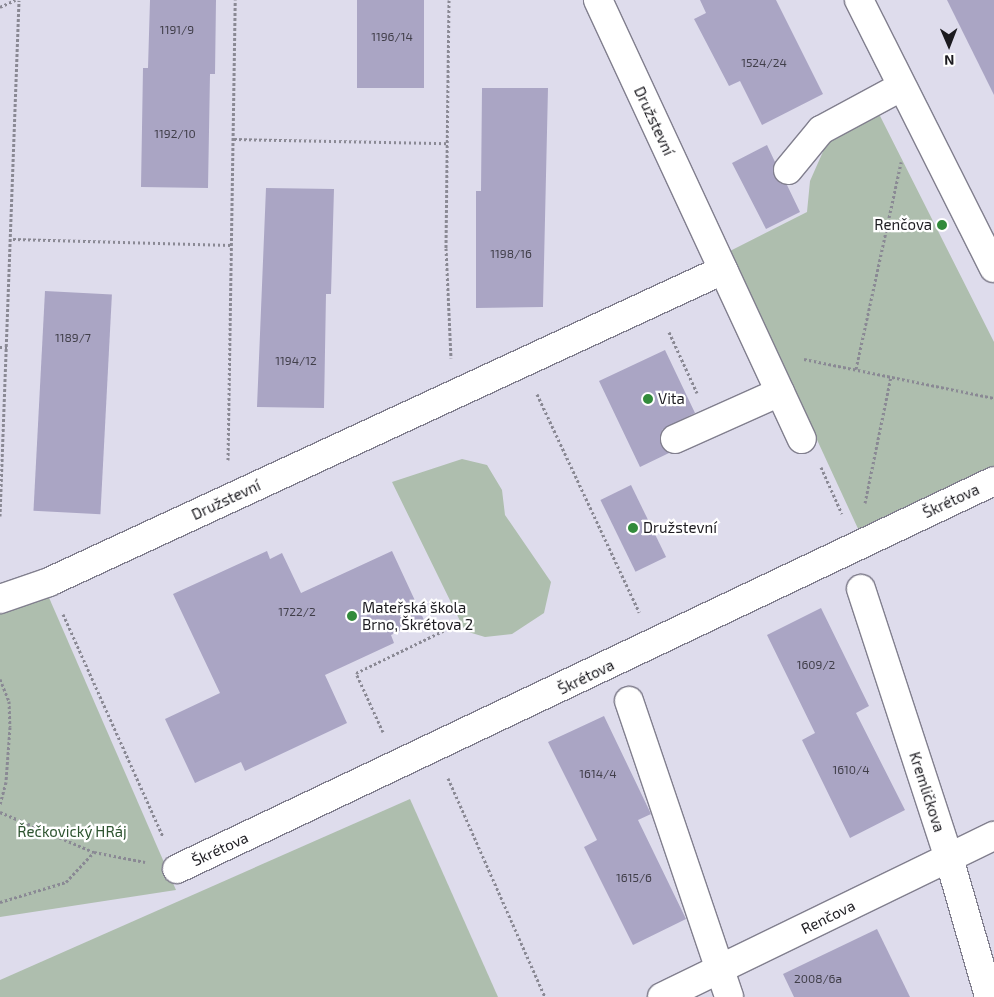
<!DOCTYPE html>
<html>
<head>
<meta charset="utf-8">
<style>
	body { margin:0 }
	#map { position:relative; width:994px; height:997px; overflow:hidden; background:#dedcec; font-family:"Exo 2",sans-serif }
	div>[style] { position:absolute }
	.green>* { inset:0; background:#aebeae }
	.building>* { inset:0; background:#aaa5c4; transform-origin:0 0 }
	.path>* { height:3px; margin-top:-1.5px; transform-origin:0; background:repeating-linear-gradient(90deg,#8a8994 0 2.5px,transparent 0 5px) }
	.roads { filter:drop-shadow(1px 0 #817f8e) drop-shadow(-1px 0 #817f8e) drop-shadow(0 1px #817f8e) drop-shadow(0 -1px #817f8e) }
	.minor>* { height:28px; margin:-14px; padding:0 14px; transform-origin:14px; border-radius:14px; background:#fff }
	.dots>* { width:14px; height:14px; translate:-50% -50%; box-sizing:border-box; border:2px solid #fff; border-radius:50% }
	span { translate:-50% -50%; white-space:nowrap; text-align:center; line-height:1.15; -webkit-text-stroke:4.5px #fff; paint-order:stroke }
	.number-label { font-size:12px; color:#403e49 }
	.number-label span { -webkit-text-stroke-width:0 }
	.street-label { font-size:15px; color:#1c1b20 }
	.poi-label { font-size:15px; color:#1c1b20 }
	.right { translate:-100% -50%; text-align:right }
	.left { translate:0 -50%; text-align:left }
	.park-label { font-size:15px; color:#2d532f }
	.north { position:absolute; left:924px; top:20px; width:50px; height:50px; -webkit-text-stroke:4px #fff; paint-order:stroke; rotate:179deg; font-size:14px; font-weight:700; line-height:20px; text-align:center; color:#1c1b20 }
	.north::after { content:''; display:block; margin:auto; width:18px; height:22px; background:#1c1b20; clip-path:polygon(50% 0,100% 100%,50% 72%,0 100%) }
</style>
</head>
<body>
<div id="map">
	<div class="green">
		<i style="clip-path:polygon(875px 106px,994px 342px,994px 467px,860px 533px,730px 251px,807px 212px,810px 181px,833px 129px)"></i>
		<i style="clip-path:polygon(462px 459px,487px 465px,502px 490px,505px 515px,551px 582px,544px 613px,512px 634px,485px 637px,465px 631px,392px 482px)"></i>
		<i style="clip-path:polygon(47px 593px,176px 890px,0 917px,0 609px)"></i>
		<i style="clip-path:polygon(410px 799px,498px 997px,0 997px,0 980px)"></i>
	</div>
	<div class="building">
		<i style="clip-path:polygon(150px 0,216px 0,215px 74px,210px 74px,208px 188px,141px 187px,143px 68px,148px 68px)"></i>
		<i style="left:357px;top:0;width:67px;height:88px"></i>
		<i style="clip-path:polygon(700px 0,776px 0,823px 94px,762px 125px,740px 81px,729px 86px,694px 19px,706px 13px)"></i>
		<i style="clip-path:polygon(947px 0,994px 0,994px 95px)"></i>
		<i style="clip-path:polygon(482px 88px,548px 88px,543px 307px,476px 308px,476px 191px,481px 191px)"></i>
		<i style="clip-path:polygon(767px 145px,775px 162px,774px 176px,787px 185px,800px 212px,766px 229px,732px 163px)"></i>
		<i style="clip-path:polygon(266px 188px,334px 189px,331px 294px,326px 294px,324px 408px,257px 407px)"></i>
		<i style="left:45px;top:291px;width:67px;height:220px;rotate:3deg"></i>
		<i style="clip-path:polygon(665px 350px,695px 413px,662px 430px,661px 445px,669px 453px,640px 467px,599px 381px)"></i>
		<i style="left:631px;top:485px;width:80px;height:34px;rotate:64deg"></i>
		<i style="clip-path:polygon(267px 551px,270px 559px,282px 553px,301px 593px,392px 551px,424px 620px,391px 635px,394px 643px,325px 675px,347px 723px,245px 771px,241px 762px,195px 783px,165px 719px,220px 693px,173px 594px)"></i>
		<i style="clip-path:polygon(821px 608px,869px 706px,856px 713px,905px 810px,850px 838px,802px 740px,815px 733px,767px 635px)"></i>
		<i style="clip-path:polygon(604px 716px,651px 814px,638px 820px,686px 919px,633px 945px,584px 847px,597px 840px,548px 742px)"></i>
		<i style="clip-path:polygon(877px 929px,910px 997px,794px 997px,783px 974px)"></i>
	</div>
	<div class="path">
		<i style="left:449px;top:0;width:248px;rotate:90.7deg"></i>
		<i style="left:446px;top:248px;width:110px;rotate:87.4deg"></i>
		<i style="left:0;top:7px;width:17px;rotate:-25deg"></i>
		<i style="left:234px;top:139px;width:215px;rotate:1.1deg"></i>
		<i style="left:13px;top:239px;width:218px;rotate:1.6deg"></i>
		<i style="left:669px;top:332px;width:67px;rotate:65.3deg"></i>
		<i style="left:0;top:347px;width:8px"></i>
		<i style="left:804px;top:359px;width:194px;rotate:11.6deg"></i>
		<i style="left:856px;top:369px;width:212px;rotate:-77.7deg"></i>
		<i style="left:537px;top:394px;width:241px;rotate:64.9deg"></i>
		<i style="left:228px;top:460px;width:460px;rotate:-89.1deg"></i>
		<i style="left:821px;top:467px;width:51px;rotate:65.9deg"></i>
		<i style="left:865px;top:503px;width:130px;rotate:-78.4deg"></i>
		<i style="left:0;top:516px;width:516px;rotate:-87.89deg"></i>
		<i style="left:63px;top:614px;width:244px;rotate:65.8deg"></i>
		<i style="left:0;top:679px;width:24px;rotate:68deg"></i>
		<i style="left:9px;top:701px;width:26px;rotate:88deg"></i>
		<i style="left:10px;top:727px;width:55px;rotate:94.2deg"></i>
		<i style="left:6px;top:782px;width:24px;rotate:105deg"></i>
		<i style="left:383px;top:732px;width:65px;rotate:-114.6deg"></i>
		<i style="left:356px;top:673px;width:99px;rotate:-25.8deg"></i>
		<i style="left:448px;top:778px;width:240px;rotate:66.1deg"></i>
		<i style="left:0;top:812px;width:102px;rotate:23.1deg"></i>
		<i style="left:94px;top:852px;width:52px;rotate:11.1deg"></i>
		<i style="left:0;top:902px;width:69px;rotate:-16.9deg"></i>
		<i style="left:66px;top:882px;width:41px;rotate:-47deg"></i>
	</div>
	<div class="roads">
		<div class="minor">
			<i style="left:598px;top:0;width:484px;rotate:65.1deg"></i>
			<i style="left:859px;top:0;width:300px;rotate:63.3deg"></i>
			<i style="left:788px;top:170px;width:52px;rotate:-50.5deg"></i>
			<i style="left:821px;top:130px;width:91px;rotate:-28.3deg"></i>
			<i style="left:675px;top:439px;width:115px;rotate:-24.1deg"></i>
			<i style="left:861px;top:589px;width:283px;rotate:71.9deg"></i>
			<i style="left:949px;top:858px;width:145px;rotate:73.9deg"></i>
			<i style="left:0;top:599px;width:52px;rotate:-19.1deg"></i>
			<i style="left:49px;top:582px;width:743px;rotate:-24.84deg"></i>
			<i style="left:629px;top:701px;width:312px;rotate:71.3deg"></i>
			<i style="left:177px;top:869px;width:904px;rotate:-25.4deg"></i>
			<i style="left:662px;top:997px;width:369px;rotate:-25.9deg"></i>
		</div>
	</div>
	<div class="dots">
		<i style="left:942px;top:225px;background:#328b3b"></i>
		<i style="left:648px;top:399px;background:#328b3b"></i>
		<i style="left:633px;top:528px;background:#328b3b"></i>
		<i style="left:352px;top:616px;background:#328b3b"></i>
	</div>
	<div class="number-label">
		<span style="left:177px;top:30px">1191/9</span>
		<span style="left:392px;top:37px">1196/14</span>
		<span style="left:764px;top:63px">1524/24</span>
		<span style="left:175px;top:134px">1192/10</span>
		<span style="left:511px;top:254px">1198/16</span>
		<span style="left:73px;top:338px">1189/7</span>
		<span style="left:296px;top:361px">1194/12</span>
		<span style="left:297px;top:612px">1722/2</span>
		<span style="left:816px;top:665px">1609/2</span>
		<span style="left:851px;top:770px">1610/4</span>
		<span style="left:598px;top:774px">1614/4</span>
		<span style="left:634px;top:878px">1615/6</span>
		<span style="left:818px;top:979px">2008/6a</span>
	</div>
	<div class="street-label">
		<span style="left:654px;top:121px;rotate:65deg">Družstevní</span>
		<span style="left:226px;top:500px;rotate:-25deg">Družstevní</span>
		<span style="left:951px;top:501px;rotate:-25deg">Škrétova</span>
		<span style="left:586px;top:677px;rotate:-26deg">Škrétova</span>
		<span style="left:927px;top:792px;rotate:72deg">Kremličkova</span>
		<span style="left:220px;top:849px;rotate:-25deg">Škrétova</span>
		<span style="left:828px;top:917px;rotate:-26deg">Renčova</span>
	</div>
	<div class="poi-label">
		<span class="right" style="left:932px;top:225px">Renčova</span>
		<span class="left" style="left:658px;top:399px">Vita</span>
		<span class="left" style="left:643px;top:528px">Družstevní</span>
		<span class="left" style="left:362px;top:616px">Mateřská škola<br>Brno, Škrétova 2</span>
	</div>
	<div class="park-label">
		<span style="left:72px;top:832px">Řečkovický HRáj</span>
	</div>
	<div class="north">N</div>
</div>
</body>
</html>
